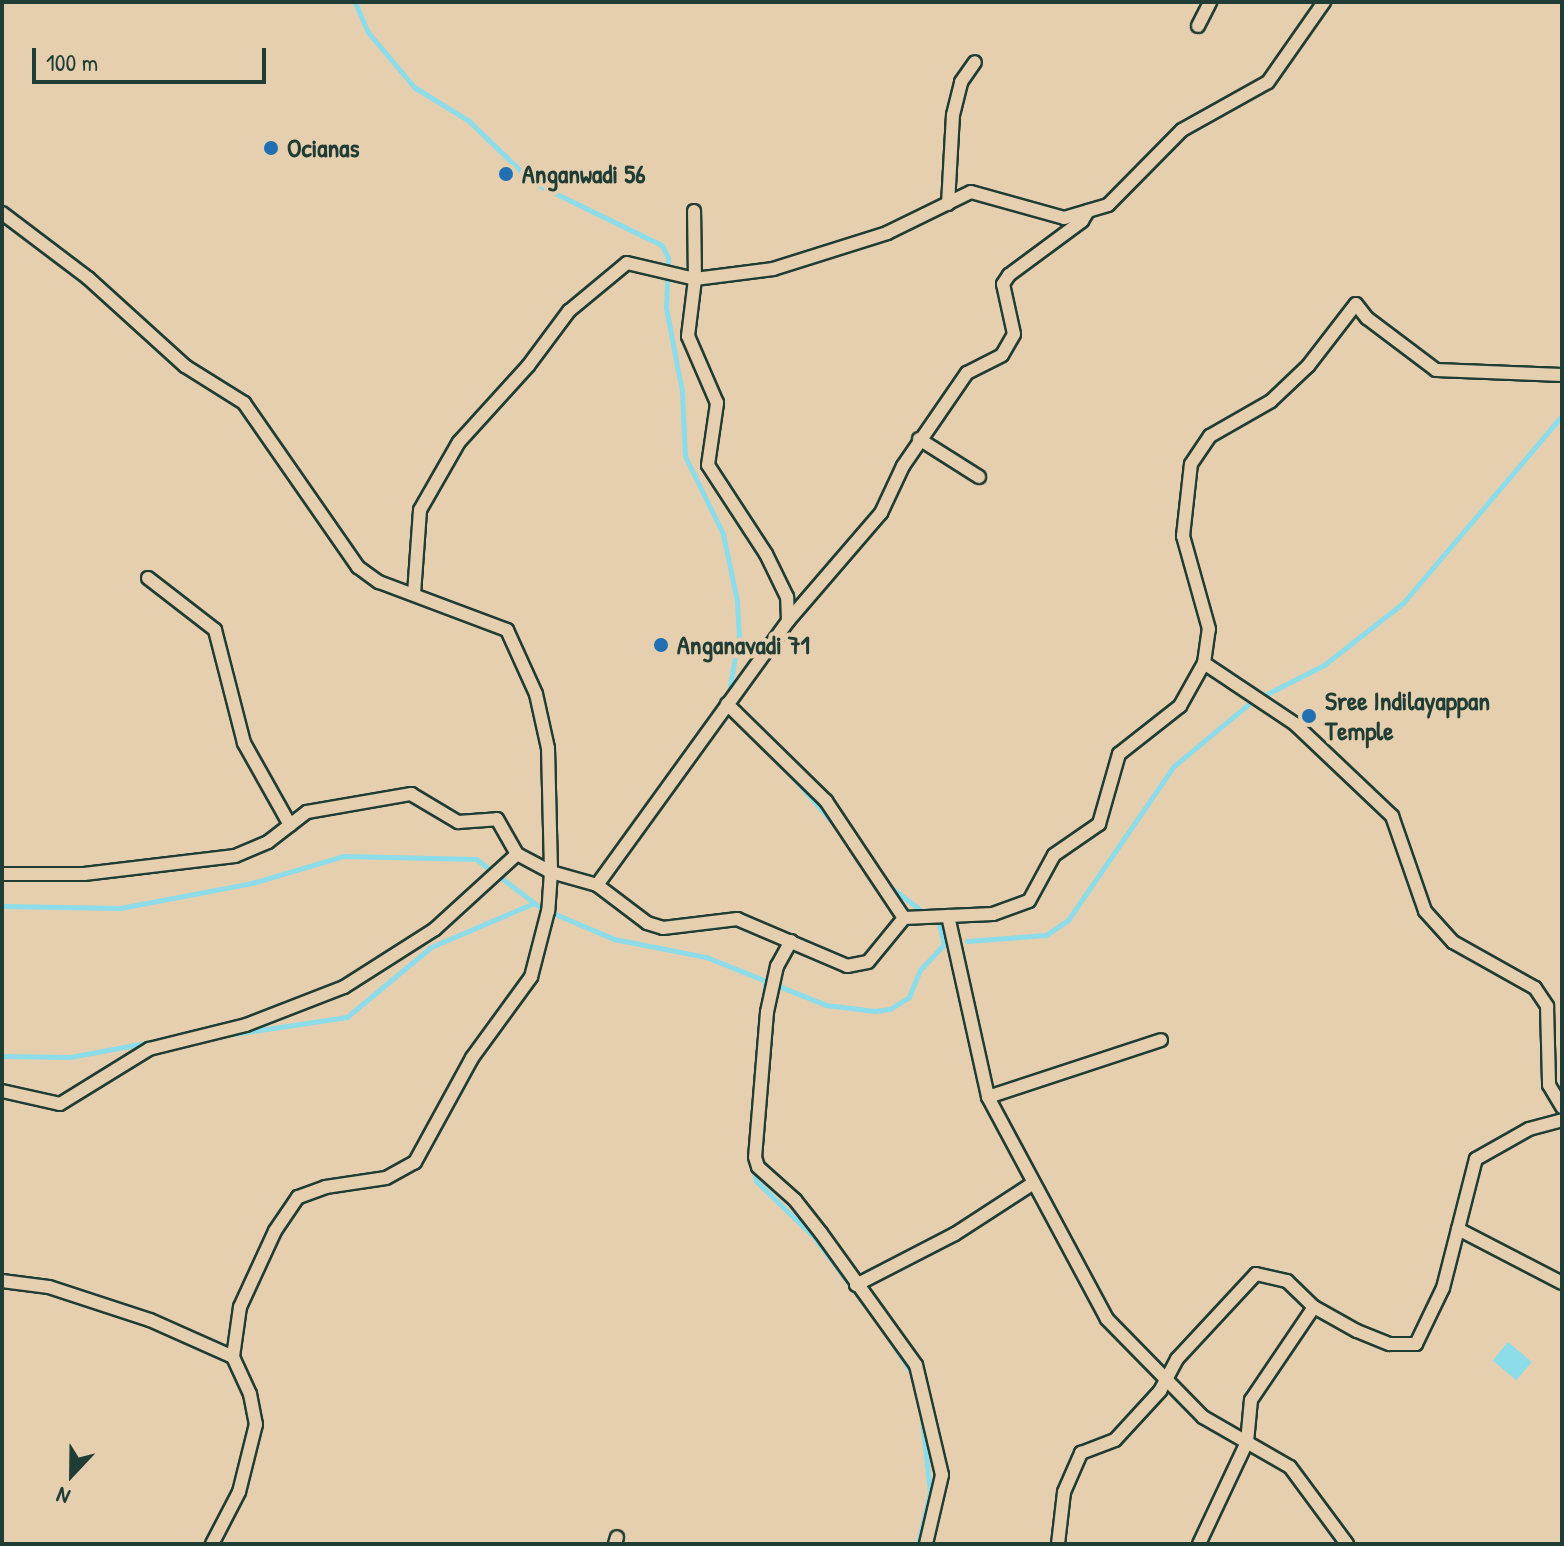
<!DOCTYPE html>
<html>
<head>
<meta charset="utf-8">
<style>
	body { margin:0 }
	#map { position:relative; width:1564px; height:1546px; overflow:hidden; background:#e6cfaf; font-family:"Patrick Hand",sans-serif }
	div>[style] { position:absolute }
	.water>* { inset:0; background:#8cdce9; transform-origin:0 0 }
	.stream>* { height:5px; margin:-2.5px; padding:0 2.5px; transform-origin:2.5px; border-radius:2.5px; background:#8cdce9 }
	.roads { filter:drop-shadow(2px 0 #1f3d34) drop-shadow(-2px 0 #1f3d34) drop-shadow(0 2px #1f3d34) drop-shadow(0 -2px #1f3d34) }
	.minor>* { height:12px; margin:-6px; padding:0 6px; transform-origin:6px; border-radius:6px; background:#e6cfaf }
	.dots>* { width:22px; height:22px; translate:-50% -50%; box-sizing:border-box; border:4px solid #e6cfaf; border-radius:50% }
	span { translate:-50% -50%; white-space:nowrap; text-align:center; line-height:1.15; -webkit-text-stroke:8px #e6cfaf; paint-order:stroke }
	.poi-label { font-size:26px; color:#1f3d34; font-weight:700 }
	.left { translate:0 -50%; text-align:left }
	.frame { position:absolute; inset:0; border:4px solid #1f3d34; pointer-events:none }
	.north { position:absolute; left:32px; top:1434px; width:80px; height:80px; -webkit-text-stroke:6px #e6cfaf; paint-order:stroke; rotate:202deg; font-size:22px; font-weight:700; line-height:32px; text-align:center; color:#1f3d34 }
	.north::after { content:''; display:block; margin:auto; width:28px; height:36px; background:#1f3d34; clip-path:polygon(50% 0,100% 100%,50% 72%,0 100%) }
	.scale { position:absolute; left:32px; top:48px; width:234px; height:36px; box-sizing:border-box; border:4px solid #1f3d34; border-top:0; padding-left:10px; font-size:24px; line-height:28px; white-space:nowrap; color:#1f3d34; -webkit-text-stroke:6px #e6cfaf; paint-order:stroke }
</style>
</head>
<body>
<div id="map">
	<div class="water">
		<i style="left:1508px;top:1342px;width:31px;height:24px;rotate:40deg"></i>
	</div>
	<div class="stream">
		<i style="left:355px;top:2px;width:33px;rotate:67deg"></i>
		<i style="left:368px;top:32px;width:72px;rotate:50.1deg"></i>
		<i style="left:414px;top:87px;width:65px;rotate:31.7deg"></i>
		<i style="left:469px;top:121px;width:88px;rotate:44.1deg"></i>
		<i style="left:532px;top:182px;width:144px;rotate:25.9deg"></i>
		<i style="left:662px;top:245px;width:14px;rotate:65deg"></i>
		<i style="left:668px;top:258px;width:50px;rotate:92.3deg"></i>
		<i style="left:666px;top:308px;width:85px;rotate:79.1deg"></i>
		<i style="left:682px;top:391px;width:65px;rotate:87.4deg"></i>
		<i style="left:685px;top:456px;width:87px;rotate:64deg"></i>
		<i style="left:723px;top:534px;width:68px;rotate:78.2deg"></i>
		<i style="left:737px;top:601px;width:33px;rotate:87deg"></i>
		<i style="left:739px;top:634px;width:64px;rotate:99.9deg"></i>
		<i style="left:785px;top:768px;width:82px;rotate:48.9deg"></i>
		<i style="left:2px;top:906px;width:118px;rotate:1deg"></i>
		<i style="left:120px;top:908px;width:134px;rotate:-10.7deg"></i>
		<i style="left:252px;top:883px;width:96px;rotate:-16.4deg"></i>
		<i style="left:344px;top:856px;width:132px;rotate:1.3deg"></i>
		<i style="left:476px;top:859px;width:81px;rotate:37deg"></i>
		<i style="left:541px;top:908px;width:79px;rotate:23deg"></i>
		<i style="left:614px;top:939px;width:94px;rotate:11.1deg"></i>
		<i style="left:706px;top:957px;width:129px;rotate:21.8deg"></i>
		<i style="left:826px;top:1005px;width:49px;rotate:7deg"></i>
		<i style="left:875px;top:1011px;width:15px;rotate:-8deg"></i>
		<i style="left:890px;top:1009px;width:22px;rotate:-32deg"></i>
		<i style="left:909px;top:997px;width:29px;rotate:-68deg"></i>
		<i style="left:920px;top:970px;width:35px;rotate:-47deg"></i>
		<i style="left:944px;top:944px;width:21px;rotate:-104deg"></i>
		<i style="left:939px;top:924px;width:68px;rotate:-142.8deg"></i>
		<i style="left:967px;top:941px;width:79px;rotate:-4.3deg"></i>
		<i style="left:1046px;top:935px;width:27px;rotate:-34deg"></i>
		<i style="left:1068px;top:920px;width:187px;rotate:-55.5deg"></i>
		<i style="left:1174px;top:766px;width:100px;rotate:-39.7deg"></i>
		<i style="left:1251px;top:702px;width:82px;rotate:-26.9deg"></i>
		<i style="left:1324px;top:665px;width:100px;rotate:-38.1deg"></i>
		<i style="left:1403px;top:603px;width:243px;rotate:-49.7deg"></i>
		<i style="left:763px;top:1004px;width:20px;rotate:-84deg"></i>
		<i style="left:233px;top:1034px;width:115px;rotate:-8.5deg"></i>
		<i style="left:347px;top:1017px;width:109px;rotate:-39.8deg"></i>
		<i style="left:431px;top:947px;width:112px;rotate:-23.1deg"></i>
		<i style="left:2px;top:1056px;width:68px;rotate:0.8deg"></i>
		<i style="left:70px;top:1057px;width:99px;rotate:-10.5deg"></i>
		<i style="left:753px;top:1165px;width:16px;rotate:79deg"></i>
		<i style="left:756px;top:1181px;width:81px;rotate:44deg"></i>
		<i style="left:814px;top:1237px;width:101px;rotate:53deg"></i>
		<i style="left:883px;top:1329px;width:59px;rotate:56.9deg"></i>
		<i style="left:918px;top:1544px;width:53px;rotate:-77deg"></i>
		<i style="left:930px;top:1492px;width:81px;rotate:-96.3deg"></i>
	</div>
	<div class="roads">
		<div class="minor">
			<i style="left:1198px;top:26px;width:27px;rotate:-63deg"></i>
			<i style="left:948px;top:204px;width:89px;rotate:-86.8deg"></i>
			<i style="left:953px;top:115px;width:34px;rotate:-76deg"></i>
			<i style="left:961px;top:82px;width:24px;rotate:-55deg"></i>
			<i style="left:2px;top:213px;width:108px;rotate:37.1deg"></i>
			<i style="left:88px;top:278px;width:131px;rotate:42.2deg"></i>
			<i style="left:185px;top:366px;width:70px;rotate:32.1deg"></i>
			<i style="left:244px;top:403px;width:200px;rotate:55.2deg"></i>
			<i style="left:358px;top:567px;width:26px;rotate:36deg"></i>
			<i style="left:379px;top:582px;width:137px;rotate:20.6deg"></i>
			<i style="left:507px;top:630px;width:70px;rotate:65.6deg"></i>
			<i style="left:536px;top:694px;width:55px;rotate:77.5deg"></i>
			<i style="left:548px;top:748px;width:124px;rotate:88.6deg"></i>
			<i style="left:551px;top:872px;width:39px;rotate:94deg"></i>
			<i style="left:548px;top:911px;width:68px;rotate:104.4deg"></i>
			<i style="left:531px;top:977px;width:100px;rotate:126.1deg"></i>
			<i style="left:472px;top:1058px;width:119px;rotate:118.7deg"></i>
			<i style="left:415px;top:1162px;width:33px;rotate:151deg"></i>
			<i style="left:386px;top:1178px;width:61px;rotate:171.5deg"></i>
			<i style="left:326px;top:1187px;width:30px;rotate:160deg"></i>
			<i style="left:298px;top:1197px;width:41px;rotate:124.1deg"></i>
			<i style="left:275px;top:1231px;width:84px;rotate:114.7deg"></i>
			<i style="left:240px;top:1307px;width:50px;rotate:98deg"></i>
			<i style="left:233px;top:1357px;width:41px;rotate:65.3deg"></i>
			<i style="left:250px;top:1394px;width:31px;rotate:79deg"></i>
			<i style="left:256px;top:1424px;width:70px;rotate:104deg"></i>
			<i style="left:239px;top:1492px;width:59px;rotate:117.4deg"></i>
			<i style="left:919px;top:439px;width:71px;rotate:32.3deg"></i>
			<i style="left:148px;top:578px;width:85px;rotate:37.8deg"></i>
			<i style="left:215px;top:630px;width:117px;rotate:75.6deg"></i>
			<i style="left:244px;top:743px;width:94px;rotate:60.7deg"></i>
			<i style="left:414px;top:594px;width:84px;rotate:-85.9deg"></i>
			<i style="left:420px;top:510px;width:78px;rotate:-60.2deg"></i>
			<i style="left:459px;top:442px;width:103px;rotate:-47.8deg"></i>
			<i style="left:528px;top:366px;width:69px;rotate:-53.3deg"></i>
			<i style="left:569px;top:311px;width:75px;rotate:-39.6deg"></i>
			<i style="left:627px;top:263px;width:70px;rotate:13.2deg"></i>
			<i style="left:695px;top:279px;width:68px;rotate:-90.8deg"></i>
			<i style="left:788px;top:621px;width:24px;rotate:-92deg"></i>
			<i style="left:787px;top:597px;width:48px;rotate:-116deg"></i>
			<i style="left:766px;top:554px;width:106px;rotate:-123.1deg"></i>
			<i style="left:708px;top:465px;width:63px;rotate:-81.7deg"></i>
			<i style="left:717px;top:403px;width:73px;rotate:-113.4deg"></i>
			<i style="left:688px;top:336px;width:57px;rotate:-83deg"></i>
			<i style="left:695px;top:279px;width:79px;rotate:-7.3deg"></i>
			<i style="left:773px;top:269px;width:120px;rotate:-17.5deg"></i>
			<i style="left:887px;top:233px;width:93px;rotate:-26deg"></i>
			<i style="left:971px;top:192px;width:97px;rotate:15.6deg"></i>
			<i style="left:1064px;top:218px;width:46px;rotate:-16.5deg"></i>
			<i style="left:1108px;top:205px;width:105px;rotate:-45.4deg"></i>
			<i style="left:1182px;top:130px;width:98px;rotate:-29.2deg"></i>
			<i style="left:1268px;top:82px;width:98px;rotate:-55deg"></i>
			<i style="left:1204px;top:663px;width:110px;rotate:33.8deg"></i>
			<i style="left:1295px;top:724px;width:134px;rotate:43.5deg"></i>
			<i style="left:1392px;top:816px;width:101px;rotate:70.8deg"></i>
			<i style="left:1425px;top:911px;width:42px;rotate:47.9deg"></i>
			<i style="left:1453px;top:942px;width:94px;rotate:29.3deg"></i>
			<i style="left:1535px;top:988px;width:22px;rotate:56deg"></i>
			<i style="left:1547px;top:1006px;width:79px;rotate:88.5deg"></i>
			<i style="left:1549px;top:1085px;width:26px;rotate:59deg"></i>
			<i style="left:727px;top:704px;width:139px;rotate:44.4deg"></i>
			<i style="left:826px;top:801px;width:141px;rotate:56.3deg"></i>
			<i style="left:2px;top:874px;width:82px"></i>
			<i style="left:84px;top:874px;width:152px;rotate:-6.8deg"></i>
			<i style="left:235px;top:856px;width:36px;rotate:-23deg"></i>
			<i style="left:268px;top:842px;width:49px;rotate:-37.6deg"></i>
			<i style="left:307px;top:812px;width:106px;rotate:-9.8deg"></i>
			<i style="left:411px;top:794px;width:55px;rotate:30.8deg"></i>
			<i style="left:458px;top:822px;width:39px;rotate:-4deg"></i>
			<i style="left:497px;top:819px;width:40px;rotate:60.3deg"></i>
			<i style="left:517px;top:854px;width:38px;rotate:28deg"></i>
			<i style="left:551px;top:872px;width:48px;rotate:15.8deg"></i>
			<i style="left:597px;top:885px;width:63px;rotate:37.2deg"></i>
			<i style="left:647px;top:923px;width:17px;rotate:17deg"></i>
			<i style="left:663px;top:928px;width:75px;rotate:-6.9deg"></i>
			<i style="left:737px;top:919px;width:120px;rotate:23.1deg"></i>
			<i style="left:847px;top:966px;width:21px;rotate:-11deg"></i>
			<i style="left:868px;top:962px;width:57px;rotate:-50.7deg"></i>
			<i style="left:904px;top:918px;width:89px;rotate:-2.6deg"></i>
			<i style="left:993px;top:914px;width:38px;rotate:-20deg"></i>
			<i style="left:1029px;top:901px;width:52px;rotate:-61.5deg"></i>
			<i style="left:1054px;top:855px;width:55px;rotate:-34.6deg"></i>
			<i style="left:1099px;top:824px;width:73px;rotate:-74.1deg"></i>
			<i style="left:1119px;top:754px;width:78px;rotate:-38.2deg"></i>
			<i style="left:1180px;top:706px;width:49px;rotate:-60.8deg"></i>
			<i style="left:1204px;top:663px;width:34px;rotate:-82deg"></i>
			<i style="left:1209px;top:629px;width:97px;rotate:-105.6deg"></i>
			<i style="left:1183px;top:536px;width:72px;rotate:-83.7deg"></i>
			<i style="left:1191px;top:464px;width:34px;rotate:-56deg"></i>
			<i style="left:1210px;top:436px;width:70px;rotate:-29.8deg"></i>
			<i style="left:1271px;top:401px;width:51px;rotate:-43.4deg"></i>
			<i style="left:1308px;top:366px;width:78px;rotate:-52.3deg"></i>
			<i style="left:1356px;top:304px;width:18px;rotate:52deg"></i>
			<i style="left:1367px;top:318px;width:86px;rotate:37deg"></i>
			<i style="left:1436px;top:370px;width:126px;rotate:2.3deg"></i>
			<i style="left:597px;top:885px;width:326px;rotate:-54.1deg"></i>
			<i style="left:788px;top:621px;width:143px;rotate:-49.3deg"></i>
			<i style="left:881px;top:513px;width:52px;rotate:-64.9deg"></i>
			<i style="left:903px;top:466px;width:113px;rotate:-55.5deg"></i>
			<i style="left:967px;top:373px;width:39px;rotate:-27deg"></i>
			<i style="left:1002px;top:355px;width:24px;rotate:-60deg"></i>
			<i style="left:1014px;top:334px;width:51px;rotate:-102.4deg"></i>
			<i style="left:1003px;top:284px;width:11px;rotate:-56deg"></i>
			<i style="left:1009px;top:275px;width:91px;rotate:-36.5deg"></i>
			<i style="left:1082px;top:221px;width:12px;rotate:-59deg"></i>
			<i style="left:948px;top:916px;width:185px;rotate:77.5deg"></i>
			<i style="left:988px;top:1097px;width:182px;rotate:-18.2deg"></i>
			<i style="left:791px;top:941px;width:29px;rotate:119deg"></i>
			<i style="left:777px;top:966px;width:47px;rotate:102.3deg"></i>
			<i style="left:767px;top:1012px;width:145px;rotate:94.7deg"></i>
			<i style="left:755px;top:1157px;width:10px;rotate:73deg"></i>
			<i style="left:758px;top:1167px;width:50px;rotate:41.7deg"></i>
			<i style="left:795px;top:1200px;width:42px;rotate:51.8deg"></i>
			<i style="left:821px;top:1233px;width:163px;rotate:54.3deg"></i>
			<i style="left:916px;top:1365px;width:113px;rotate:76.7deg"></i>
			<i style="left:942px;top:1475px;width:71px;rotate:103.1deg"></i>
			<i style="left:2px;top:1091px;width:59px;rotate:12.6deg"></i>
			<i style="left:60px;top:1104px;width:105px;rotate:-31.7deg"></i>
			<i style="left:149px;top:1049px;width:100px;rotate:-13.9deg"></i>
			<i style="left:246px;top:1025px;width:105px;rotate:-21.2deg"></i>
			<i style="left:344px;top:987px;width:108px;rotate:-32.5deg"></i>
			<i style="left:435px;top:929px;width:111px;rotate:-42.4deg"></i>
			<i style="left:988px;top:1097px;width:252px;rotate:61.8deg"></i>
			<i style="left:1107px;top:1319px;width:137px;rotate:45.6deg"></i>
			<i style="left:1203px;top:1417px;width:100px;rotate:29.9deg"></i>
			<i style="left:1290px;top:1467px;width:96px;rotate:53.5deg"></i>
			<i style="left:1458px;top:1229px;width:117px;rotate:27.4deg"></i>
			<i style="left:2px;top:1281px;width:47px;rotate:7.3deg"></i>
			<i style="left:49px;top:1287px;width:106px;rotate:18.1deg"></i>
			<i style="left:150px;top:1320px;width:91px;rotate:24deg"></i>
			<i style="left:856px;top:1285px;width:111px;rotate:-27.3deg"></i>
			<i style="left:955px;top:1234px;width:92px;rotate:-33deg"></i>
			<i style="left:615px;top:1544px;width:7px;rotate:-74deg"></i>
			<i style="left:1058px;top:1544px;width:52px;rotate:-83.4deg"></i>
			<i style="left:1064px;top:1492px;width:43px;rotate:-66.4deg"></i>
			<i style="left:1081px;top:1453px;width:36px;rotate:-21deg"></i>
			<i style="left:1115px;top:1440px;width:67px;rotate:-47.4deg"></i>
			<i style="left:1160px;top:1391px;width:36px;rotate:-62deg"></i>
			<i style="left:1177px;top:1359px;width:116px;rotate:-47.1deg"></i>
			<i style="left:1256px;top:1274px;width:32px;rotate:13deg"></i>
			<i style="left:1287px;top:1281px;width:37px;rotate:44deg"></i>
			<i style="left:1314px;top:1307px;width:49px;rotate:29.2deg"></i>
			<i style="left:1357px;top:1331px;width:35px;rotate:22deg"></i>
			<i style="left:1390px;top:1344px;width:26px"></i>
			<i style="left:1416px;top:1344px;width:62px;rotate:-64.3deg"></i>
			<i style="left:1443px;top:1288px;width:133px;rotate:-75.7deg"></i>
			<i style="left:1476px;top:1159px;width:61px;rotate:-29.5deg"></i>
			<i style="left:1529px;top:1129px;width:34px;rotate:-15deg"></i>
			<i style="left:1199px;top:1544px;width:113px;rotate:-64.8deg"></i>
			<i style="left:1247px;top:1442px;width:42px;rotate:-84.6deg"></i>
			<i style="left:1251px;top:1400px;width:112px;rotate:-55.9deg"></i>
		</div>
	</div>
	<div class="dots">
		<i style="left:271px;top:148px;background:#1f6fb2"></i>
		<i style="left:506px;top:174px;background:#1f6fb2"></i>
		<i style="left:661px;top:645px;background:#1f6fb2"></i>
		<i style="left:1309px;top:716px;background:#1f6fb2"></i>
	</div>
	<div class="poi-label">
		<span class="left" style="left:287px;top:148px">Ocianas</span>
		<span class="left" style="left:522px;top:174px">Anganwadi 56</span>
		<span class="left" style="left:677px;top:645px">Anganavadi 71</span>
		<span class="left" style="left:1325px;top:716px">Sree Indilayappan<br>Temple</span>
	</div>
	<div class="frame"></div>
	<div class="north">N</div>
	<div class="scale">100 m</div>
</div>
</body>
</html>
